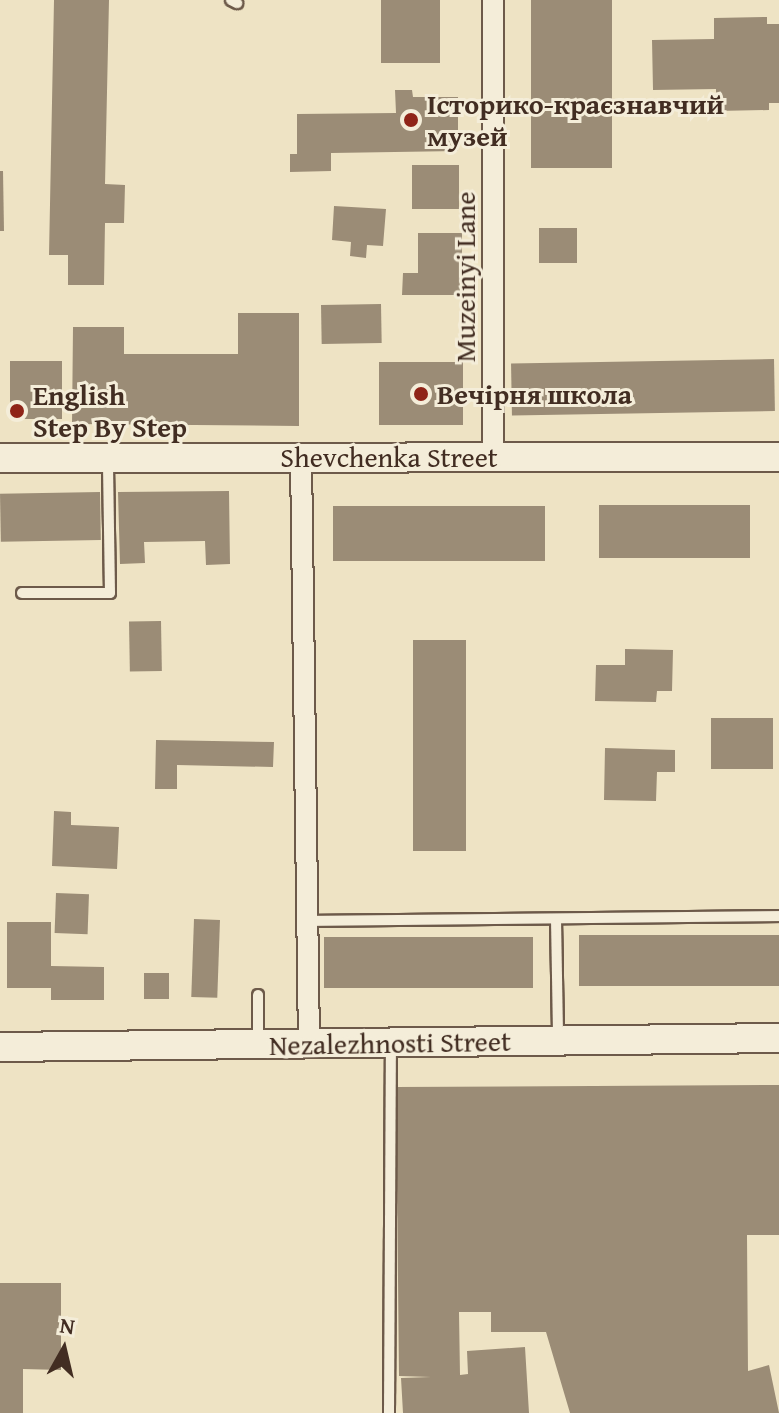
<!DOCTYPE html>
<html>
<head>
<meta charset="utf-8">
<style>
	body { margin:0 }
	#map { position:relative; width:779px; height:1413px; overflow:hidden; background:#eee3c4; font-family:"Gentium Book Plus",serif }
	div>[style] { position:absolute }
	.building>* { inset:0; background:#9b8c76; transform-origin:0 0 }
	.roads { filter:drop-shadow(2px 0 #6d5a4a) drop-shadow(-2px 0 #6d5a4a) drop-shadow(0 2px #6d5a4a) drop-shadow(0 -2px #6d5a4a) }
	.lane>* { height:10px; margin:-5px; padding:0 5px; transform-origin:5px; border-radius:5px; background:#f4edd9 }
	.street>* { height:20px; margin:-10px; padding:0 10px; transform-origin:10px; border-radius:10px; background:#f4edd9 }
	.secondary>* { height:28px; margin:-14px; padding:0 14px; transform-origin:14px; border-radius:14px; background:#f4edd9 }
	.dots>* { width:22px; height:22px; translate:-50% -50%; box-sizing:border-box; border:4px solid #f4edd9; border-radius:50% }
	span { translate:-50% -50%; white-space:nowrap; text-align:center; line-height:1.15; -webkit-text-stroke:6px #f4edd9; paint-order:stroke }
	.poi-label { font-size:28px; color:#422d22; font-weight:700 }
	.left { translate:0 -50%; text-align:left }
	.street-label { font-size:28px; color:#422d22 }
	.north { position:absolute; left:24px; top:1309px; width:80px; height:80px; -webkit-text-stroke:6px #f4edd9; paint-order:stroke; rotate:8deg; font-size:22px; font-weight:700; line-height:32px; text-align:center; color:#422d22 }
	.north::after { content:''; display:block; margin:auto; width:28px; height:36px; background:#422d22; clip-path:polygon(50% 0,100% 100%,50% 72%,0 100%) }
</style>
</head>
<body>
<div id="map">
	<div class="building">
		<i style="clip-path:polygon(54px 0,109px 0,105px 184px,125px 185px,124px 223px,105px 223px,104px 285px,68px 285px,68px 255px,49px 255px)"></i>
		<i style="left:381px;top:0;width:59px;height:63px"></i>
		<i style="left:531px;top:0;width:81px;height:168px"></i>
		<i style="clip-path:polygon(767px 17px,767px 24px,779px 24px,779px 103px,769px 103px,769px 110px,716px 111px,716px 89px,653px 90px,652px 40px,714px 39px,714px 18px)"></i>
		<i style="clip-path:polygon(395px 90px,412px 90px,413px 97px,458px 97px,458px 151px,331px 153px,331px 171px,290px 172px,290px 154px,297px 154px,297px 114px,396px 113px)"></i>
		<i style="left:412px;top:165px;width:47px;height:44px"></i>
		<i style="clip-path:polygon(0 171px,3px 171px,4px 231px,0 231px)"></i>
		<i style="clip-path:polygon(334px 206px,386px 209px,383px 246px,367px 245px,366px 258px,350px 256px,351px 242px,332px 240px)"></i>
		<i style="left:539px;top:228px;width:38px;height:35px"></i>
		<i style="clip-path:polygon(418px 233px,462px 233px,462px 295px,402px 295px,403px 273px,418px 273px)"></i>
		<i style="left:381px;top:304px;width:39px;height:60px;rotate:89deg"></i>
		<i style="clip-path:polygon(238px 313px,299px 313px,299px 426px,72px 424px,73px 327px,124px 327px,124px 354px,238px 354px)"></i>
		<i style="left:774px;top:359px;width:52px;height:263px;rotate:89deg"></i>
		<i style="left:10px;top:361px;width:52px;height:58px"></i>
		<i style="left:379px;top:362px;width:84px;height:63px"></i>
		<i style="clip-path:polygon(229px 491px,230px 564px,206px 565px,205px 541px,144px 542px,145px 563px,120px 564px,118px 492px)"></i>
		<i style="left:100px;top:492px;width:48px;height:100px;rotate:89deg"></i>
		<i style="left:750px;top:505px;width:53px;height:151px;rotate:90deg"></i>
		<i style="left:333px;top:506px;width:212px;height:55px"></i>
		<i style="left:161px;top:621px;width:50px;height:32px;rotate:89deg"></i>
		<i style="left:413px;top:640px;width:53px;height:211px"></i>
		<i style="clip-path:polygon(625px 649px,673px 650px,672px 691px,657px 691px,656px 702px,595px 701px,596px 665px,625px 665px)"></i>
		<i style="left:711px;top:718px;width:62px;height:51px"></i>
		<i style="clip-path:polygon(156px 740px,274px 742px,273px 767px,177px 765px,177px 789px,155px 789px)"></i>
		<i style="clip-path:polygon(605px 748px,675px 750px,675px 772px,657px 772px,656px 801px,604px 800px)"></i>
		<i style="clip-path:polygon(54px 811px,71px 812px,71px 825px,119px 827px,117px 869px,52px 866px)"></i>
		<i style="left:56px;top:893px;width:33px;height:40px;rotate:2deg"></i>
		<i style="left:194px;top:919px;width:26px;height:78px;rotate:2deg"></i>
		<i style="clip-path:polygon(7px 922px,51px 922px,51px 966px,104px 967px,104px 1000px,51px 1000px,51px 988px,7px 988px)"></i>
		<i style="left:579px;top:935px;width:200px;height:51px"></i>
		<i style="left:324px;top:937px;width:209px;height:51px"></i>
		<i style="left:144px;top:973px;width:25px;height:26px"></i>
		<i style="clip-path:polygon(779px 1085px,779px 1235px,747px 1235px,748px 1371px,769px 1365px,779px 1413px,570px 1413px,546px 1332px,491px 1332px,491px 1312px,459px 1312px,460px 1375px,468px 1374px,467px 1351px,525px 1347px,529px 1413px,403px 1413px,401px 1378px,431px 1377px,399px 1376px,396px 1087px)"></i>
		<i style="clip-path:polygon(0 1283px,61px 1283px,61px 1370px,23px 1369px,23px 1413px,0 1413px)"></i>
	</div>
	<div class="roads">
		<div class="lane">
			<i style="left:231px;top:0;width:7px;rotate:27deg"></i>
			<i style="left:22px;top:593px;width:88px"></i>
			<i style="left:110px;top:593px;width:134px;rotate:-90.9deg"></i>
			<i style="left:556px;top:919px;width:120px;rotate:89deg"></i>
			<i style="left:307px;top:921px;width:472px;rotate:-0.6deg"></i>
			<i style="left:258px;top:995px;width:48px;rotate:90deg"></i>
			<i style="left:389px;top:1413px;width:367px;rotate:-89.7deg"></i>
		</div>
		<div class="street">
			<i style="left:301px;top:457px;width:588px;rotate:89.22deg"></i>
			<i style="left:493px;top:457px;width:457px;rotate:-90deg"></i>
		</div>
		<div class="secondary">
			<i style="left:0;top:458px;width:779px;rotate:-0.07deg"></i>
			<i style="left:0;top:1047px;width:779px;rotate:-0.66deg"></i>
		</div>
	</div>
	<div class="dots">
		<i style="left:411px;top:120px;background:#8f2418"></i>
		<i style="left:421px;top:394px;background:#8f2418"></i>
		<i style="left:17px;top:411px;background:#8f2418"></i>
	</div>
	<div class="poi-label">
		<span class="left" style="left:427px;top:120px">Історико-краєзнавчий<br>музей</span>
		<span class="left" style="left:437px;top:394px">Вечірня школа</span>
		<span class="left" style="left:33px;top:411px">English<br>Step By Step</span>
	</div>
	<div class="street-label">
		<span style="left:465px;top:277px;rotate:-90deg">Muzeinyi Lane</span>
		<span style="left:389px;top:457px">Shevchenka Street</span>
		<span style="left:390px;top:1043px;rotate:-1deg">Nezalezhnosti Street</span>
	</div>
	<div class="north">N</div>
</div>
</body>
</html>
